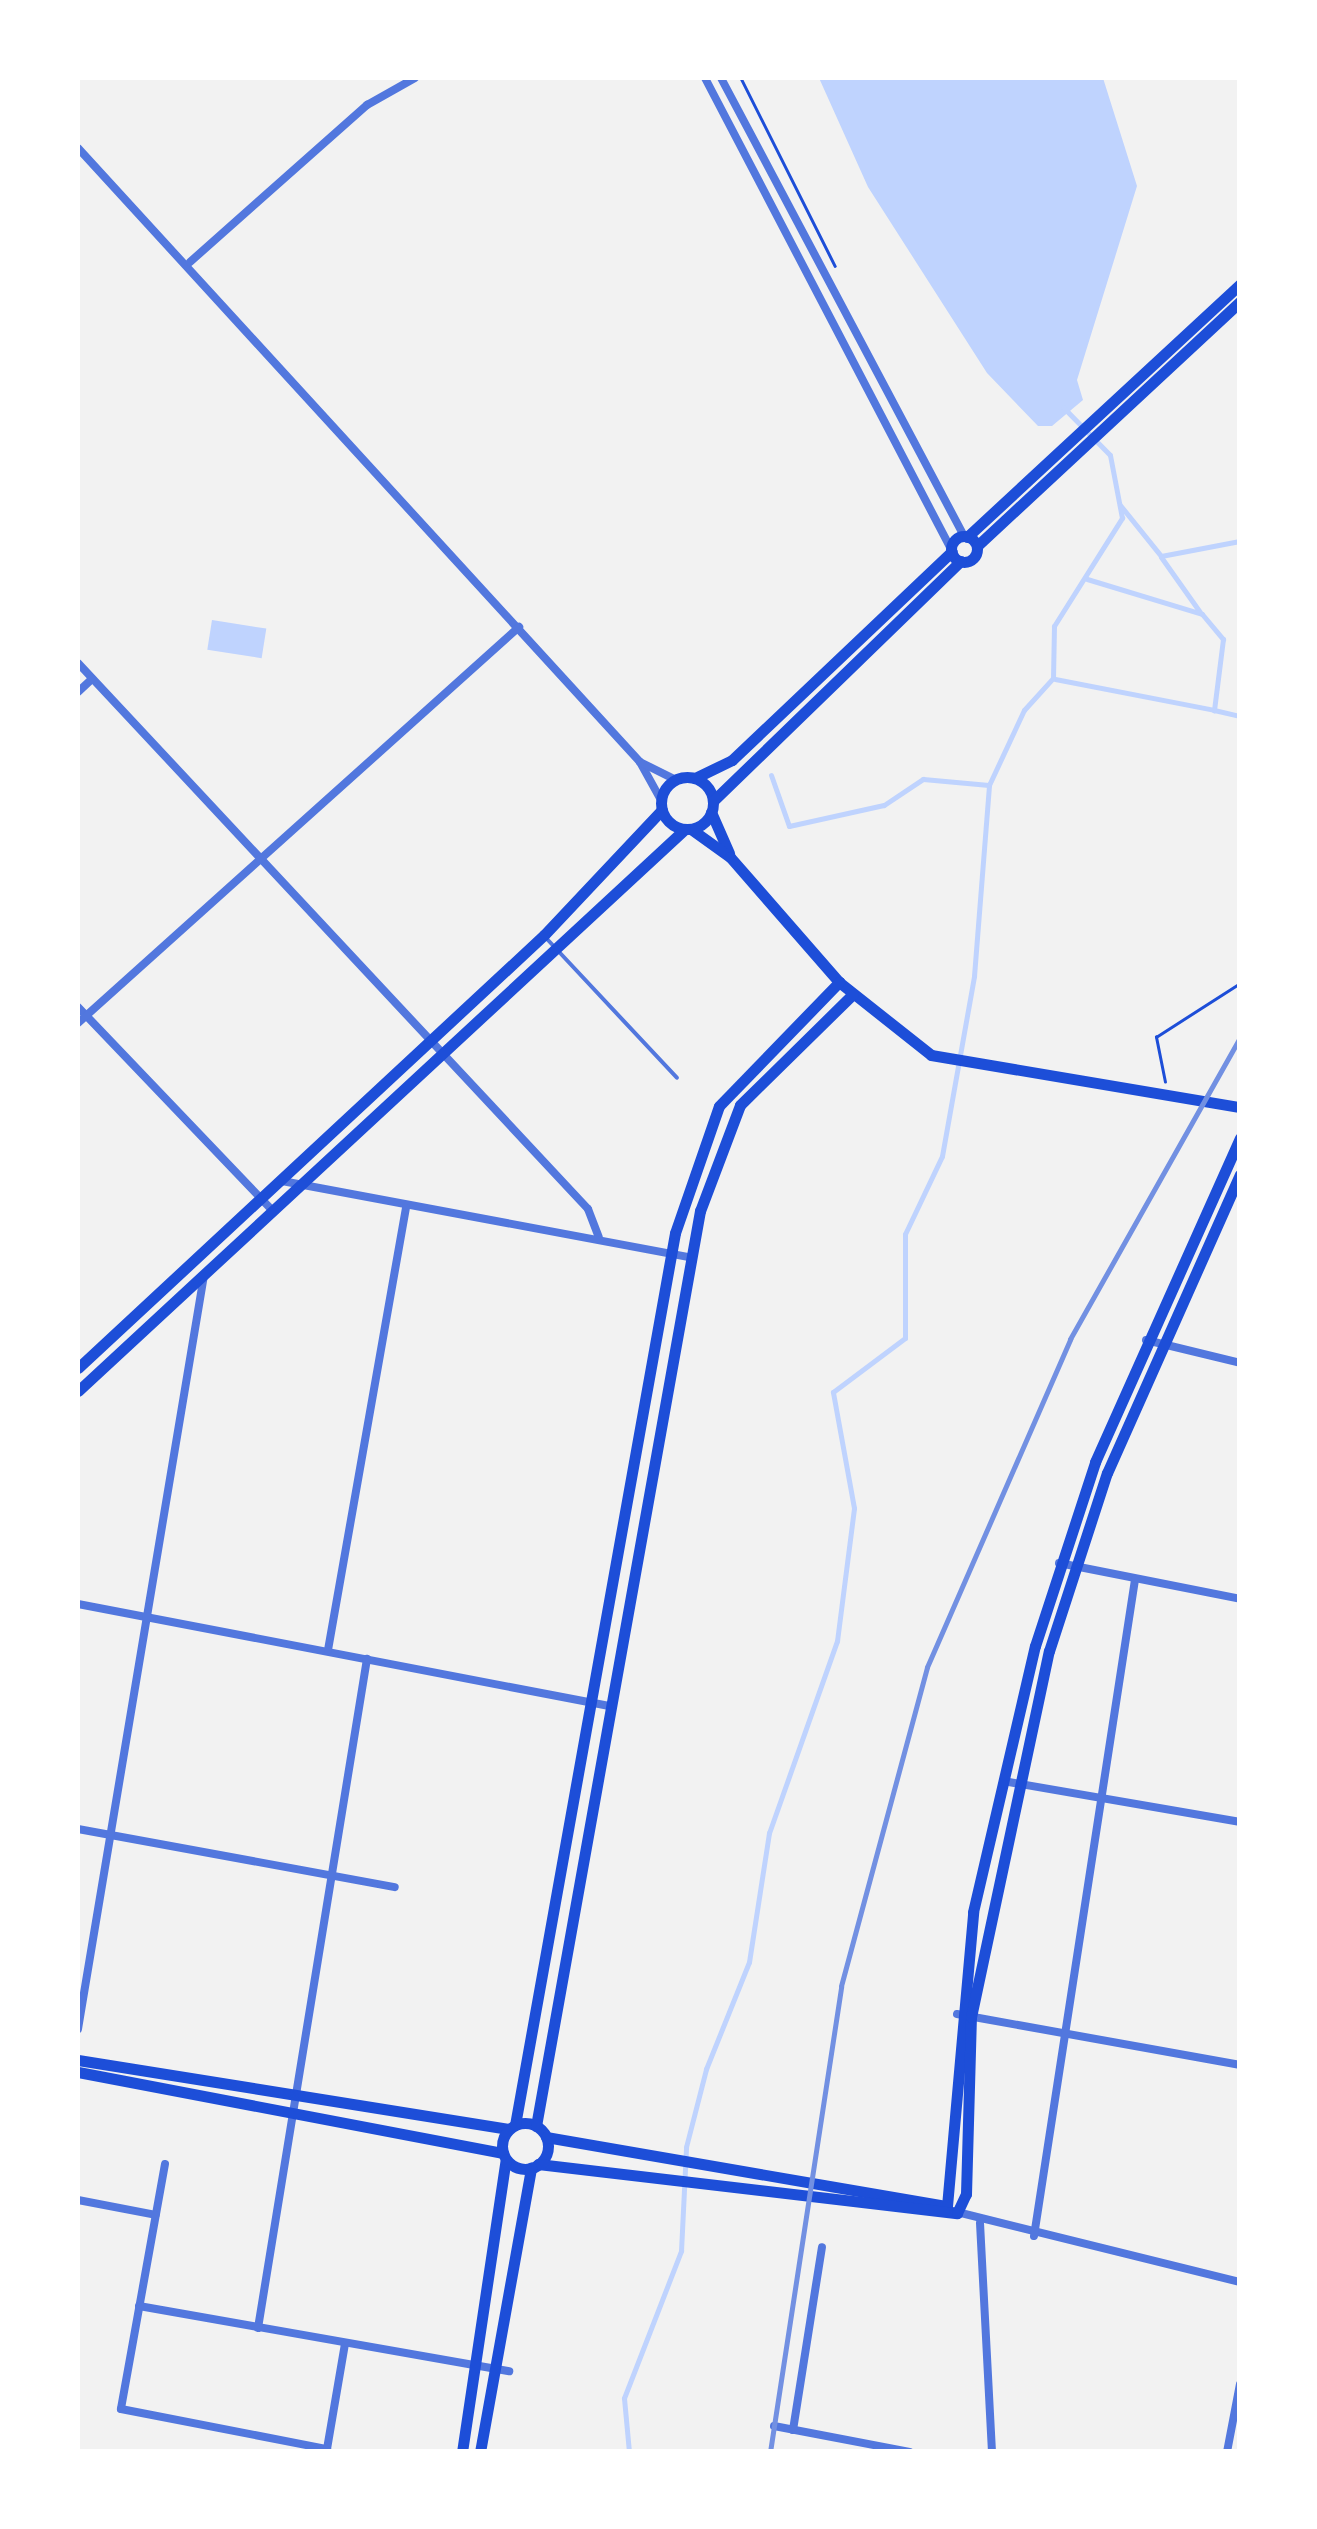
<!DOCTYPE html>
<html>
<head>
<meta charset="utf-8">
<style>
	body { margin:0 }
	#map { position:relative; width:1317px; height:2529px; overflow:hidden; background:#f2f2f2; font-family:"Public Sans",sans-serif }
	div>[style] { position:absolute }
	.water>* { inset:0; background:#bfd3fe; transform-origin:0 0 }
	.stream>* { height:5px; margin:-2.5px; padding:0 2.5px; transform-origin:2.5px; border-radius:2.5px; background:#bfd3fe }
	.path>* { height:2.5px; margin:-1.25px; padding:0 1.25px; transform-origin:1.25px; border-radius:1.25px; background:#1d4ed8 }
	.service>* { height:4px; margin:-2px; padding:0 2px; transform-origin:2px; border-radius:2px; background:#5277de }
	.minor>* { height:8px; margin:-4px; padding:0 4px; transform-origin:4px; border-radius:4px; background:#5277de }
	.secondary>* { height:11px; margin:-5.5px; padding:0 5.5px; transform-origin:5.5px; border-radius:5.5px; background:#1d4ed8 }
	.secondary>.ring { margin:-5.5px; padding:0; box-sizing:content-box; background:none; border:11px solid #1d4ed8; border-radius:50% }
	.rail>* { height:5px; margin:-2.5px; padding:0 2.5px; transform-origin:2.5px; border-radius:2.5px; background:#7290e2 }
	span { translate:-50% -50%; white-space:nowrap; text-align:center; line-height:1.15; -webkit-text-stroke:9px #fff; paint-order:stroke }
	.frame { position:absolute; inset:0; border:80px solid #fff; pointer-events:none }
</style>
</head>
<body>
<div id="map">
	<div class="water">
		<i style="clip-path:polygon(819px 78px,1103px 78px,1137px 186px,1077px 380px,1083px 400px,1052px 426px,1038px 426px,987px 373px,868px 187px)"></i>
		<i style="left:212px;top:620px;width:55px;height:30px;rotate:9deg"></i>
	</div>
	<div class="stream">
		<i style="left:1120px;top:505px;width:65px;rotate:51.2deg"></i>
		<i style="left:1161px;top:556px;width:80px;rotate:-10.8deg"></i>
		<i style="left:1161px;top:557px;width:67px;rotate:54.7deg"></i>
		<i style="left:1087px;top:579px;width:120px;rotate:16.9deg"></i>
		<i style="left:1202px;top:614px;width:33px;rotate:50deg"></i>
		<i style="left:1223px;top:639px;width:72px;rotate:97.2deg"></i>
		<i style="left:1214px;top:710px;width:27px;rotate:13deg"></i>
		<i style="left:1055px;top:679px;width:162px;rotate:11deg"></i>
		<i style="left:771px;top:775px;width:54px;rotate:70.6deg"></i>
		<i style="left:789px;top:826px;width:97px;rotate:-12.5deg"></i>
		<i style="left:884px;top:805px;width:47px;rotate:-33.7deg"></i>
		<i style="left:923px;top:779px;width:66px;rotate:5.2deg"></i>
		<i style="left:629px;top:2452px;width:54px;rotate:-95.3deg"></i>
		<i style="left:624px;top:2398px;width:158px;rotate:-68.8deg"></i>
		<i style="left:681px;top:2251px;width:104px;rotate:-87.2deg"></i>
		<i style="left:686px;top:2147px;width:81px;rotate:-75.6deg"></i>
		<i style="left:706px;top:2069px;width:115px;rotate:-68.1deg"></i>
		<i style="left:749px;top:1962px;width:131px;rotate:-81.2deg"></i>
		<i style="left:769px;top:1833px;width:204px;rotate:-70.5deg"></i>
		<i style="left:837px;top:1641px;width:134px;rotate:-82.7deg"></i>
		<i style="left:854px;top:1508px;width:118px;rotate:-100.3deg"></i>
		<i style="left:833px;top:1392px;width:90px;rotate:-36.9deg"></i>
		<i style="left:905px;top:1338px;width:104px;rotate:-90deg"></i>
		<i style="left:905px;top:1234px;width:86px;rotate:-64.6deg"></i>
		<i style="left:942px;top:1156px;width:183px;rotate:-79.9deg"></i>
		<i style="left:974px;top:976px;width:192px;rotate:-85.5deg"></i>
		<i style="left:989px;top:785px;width:83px;rotate:-65deg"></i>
		<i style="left:1024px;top:710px;width:43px;rotate:-47.8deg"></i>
		<i style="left:1053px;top:678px;width:52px;rotate:-88.9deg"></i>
		<i style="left:1054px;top:626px;width:128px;rotate:-57.8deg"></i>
		<i style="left:1122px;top:518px;width:64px;rotate:-100.8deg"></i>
		<i style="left:1110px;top:455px;width:67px;rotate:-134.4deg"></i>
	</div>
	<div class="path">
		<i style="left:741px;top:78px;width:210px;rotate:63.4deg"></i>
		<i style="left:1165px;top:1082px;width:46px;rotate:-101.3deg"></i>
		<i style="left:1156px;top:1037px;width:100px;rotate:-32.7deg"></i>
	</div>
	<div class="service">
		<i style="left:547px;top:939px;width:190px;rotate:46.9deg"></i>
	</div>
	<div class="minor">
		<i style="left:705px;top:78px;width:531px;rotate:62.42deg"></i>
		<i style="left:721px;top:78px;width:518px;rotate:62.05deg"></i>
		<i style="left:78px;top:148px;width:832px;rotate:47.53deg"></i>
		<i style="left:640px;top:762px;width:43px;rotate:61.1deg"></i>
		<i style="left:190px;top:262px;width:237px;rotate:-41.6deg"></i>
		<i style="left:367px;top:105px;width:55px;rotate:-29.4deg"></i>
		<i style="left:78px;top:663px;width:747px;rotate:46.95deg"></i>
		<i style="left:588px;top:1209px;width:30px;rotate:69deg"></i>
		<i style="left:78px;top:692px;width:19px;rotate:-43deg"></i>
		<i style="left:640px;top:762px;width:40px;rotate:26.6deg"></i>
		<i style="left:78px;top:1007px;width:279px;rotate:46.3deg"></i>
		<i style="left:78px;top:1023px;width:593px;rotate:-41.92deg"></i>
		<i style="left:282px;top:1181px;width:414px;rotate:10.6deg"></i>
		<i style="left:1146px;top:1340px;width:97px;rotate:13.7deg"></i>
		<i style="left:1059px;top:1563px;width:185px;rotate:11.2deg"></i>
		<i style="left:78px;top:1604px;width:541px;rotate:10.87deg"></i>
		<i style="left:328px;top:1650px;width:449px;rotate:-80deg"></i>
		<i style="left:1003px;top:1781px;width:241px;rotate:9.8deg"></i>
		<i style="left:78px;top:1829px;width:322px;rotate:10.4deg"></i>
		<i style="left:957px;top:2014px;width:288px;rotate:10.2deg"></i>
		<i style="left:78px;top:2029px;width:764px;rotate:-80.51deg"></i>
		<i style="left:165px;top:2164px;width:249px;rotate:100.2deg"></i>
		<i style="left:121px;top:2409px;width:210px;rotate:11deg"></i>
		<i style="left:327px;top:2449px;width:107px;rotate:-80.3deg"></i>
		<i style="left:78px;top:2200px;width:79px;rotate:10.9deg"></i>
		<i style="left:953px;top:2211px;width:296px;rotate:13.9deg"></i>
		<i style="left:980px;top:2223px;width:229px;rotate:87deg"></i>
		<i style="left:1034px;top:2236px;width:664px;rotate:-81.25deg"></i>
		<i style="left:139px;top:2306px;width:376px;rotate:10deg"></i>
		<i style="left:258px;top:2328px;width:678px;rotate:-80.75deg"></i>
		<i style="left:774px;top:2426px;width:138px;rotate:10.8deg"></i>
		<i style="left:793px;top:2430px;width:185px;rotate:-81deg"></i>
		<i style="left:1227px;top:2452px;width:69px;rotate:-79.2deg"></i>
	</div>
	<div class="secondary">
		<i class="ring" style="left:951px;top:536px;width:15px;height:15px"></i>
		<i style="left:967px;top:537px;width:372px;rotate:-42.8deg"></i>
		<i style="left:977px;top:546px;width:359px;rotate:-42.9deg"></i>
		<i class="ring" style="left:661px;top:777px;width:41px;height:41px"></i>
		<i style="left:695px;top:778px;width:41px;rotate:-25.9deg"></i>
		<i style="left:732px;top:760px;width:303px;rotate:-43.5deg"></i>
		<i style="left:713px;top:801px;width:345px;rotate:-44.1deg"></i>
		<i style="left:711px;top:812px;width:45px;rotate:66.3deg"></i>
		<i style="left:691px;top:829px;width:48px;rotate:35.7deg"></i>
		<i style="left:730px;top:857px;width:166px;rotate:48.9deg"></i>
		<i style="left:839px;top:982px;width:117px;rotate:38.4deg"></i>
		<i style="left:931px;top:1055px;width:313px;rotate:9.6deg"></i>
		<i style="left:78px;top:1368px;width:636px;rotate:-42.9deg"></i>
		<i style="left:544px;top:935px;width:172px;rotate:-46.7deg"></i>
		<i style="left:78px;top:1391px;width:827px;rotate:-42.8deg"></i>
		<i style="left:78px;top:2060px;width:436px;rotate:9.1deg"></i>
		<i style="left:78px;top:2072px;width:433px;rotate:10.8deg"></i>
		<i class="ring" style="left:502px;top:2123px;width:35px;height:35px"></i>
		<i style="left:515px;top:2125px;width:906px;rotate:-79.83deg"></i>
		<i style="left:675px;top:1233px;width:134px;rotate:-70.9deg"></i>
		<i style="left:719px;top:1106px;width:173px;rotate:-45.9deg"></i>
		<i style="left:536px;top:2126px;width:930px;rotate:-79.84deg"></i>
		<i style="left:700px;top:1211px;width:113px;rotate:-69.3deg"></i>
		<i style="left:740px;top:1105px;width:158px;rotate:-44.5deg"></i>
		<i style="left:546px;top:2137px;width:407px;rotate:9.8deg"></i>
		<i style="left:947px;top:2206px;width:295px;rotate:-84.9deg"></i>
		<i style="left:973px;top:1912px;width:273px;rotate:-76.9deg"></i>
		<i style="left:1035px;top:1646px;width:194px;rotate:-71.9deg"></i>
		<i style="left:1095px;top:1462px;width:355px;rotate:-65.9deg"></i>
		<i style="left:538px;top:2164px;width:422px;rotate:6.7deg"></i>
		<i style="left:957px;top:2213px;width:21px;rotate:-65deg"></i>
		<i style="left:966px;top:2194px;width:177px;rotate:-88.4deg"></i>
		<i style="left:971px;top:2017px;width:374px;rotate:-78deg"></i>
		<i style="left:1049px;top:1651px;width:187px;rotate:-72deg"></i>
		<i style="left:1107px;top:1473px;width:327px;rotate:-66deg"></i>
		<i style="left:462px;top:2452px;width:296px;rotate:-81.5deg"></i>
		<i style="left:480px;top:2452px;width:289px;rotate:-79.8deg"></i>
	</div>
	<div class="rail">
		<i style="left:770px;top:2452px;width:471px;rotate:-81.3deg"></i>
		<i style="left:841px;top:1986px;width:330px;rotate:-74.9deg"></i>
		<i style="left:927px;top:1667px;width:358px;rotate:-66.4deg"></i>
		<i style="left:1070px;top:1339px;width:347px;rotate:-60.6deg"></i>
	</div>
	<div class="frame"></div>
</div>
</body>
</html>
